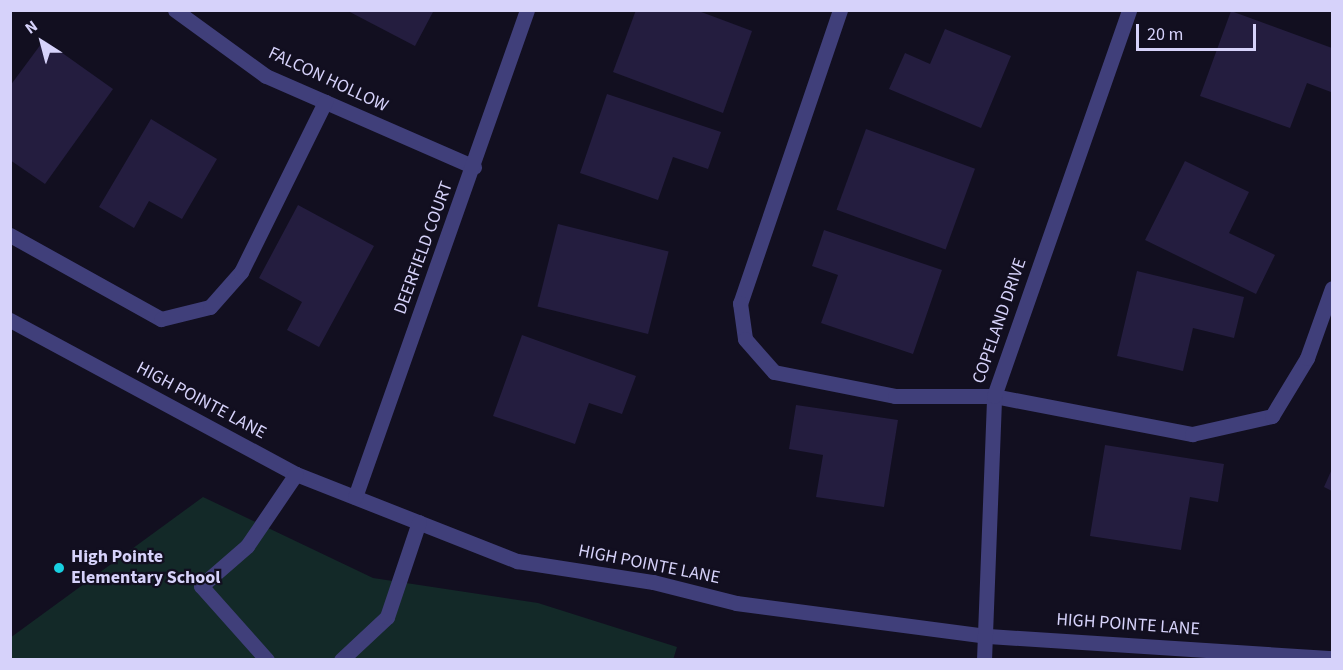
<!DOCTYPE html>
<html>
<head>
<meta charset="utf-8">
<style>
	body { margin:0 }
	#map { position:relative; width:1343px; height:670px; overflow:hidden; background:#120f20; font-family:"Source Sans 3",sans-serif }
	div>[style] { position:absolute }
	.green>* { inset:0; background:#132928 }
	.building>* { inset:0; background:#241d3f; transform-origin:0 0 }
	.minor>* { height:15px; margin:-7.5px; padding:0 7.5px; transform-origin:7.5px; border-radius:7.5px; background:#403f7a }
	.dots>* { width:16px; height:16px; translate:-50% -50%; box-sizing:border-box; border:3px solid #120f20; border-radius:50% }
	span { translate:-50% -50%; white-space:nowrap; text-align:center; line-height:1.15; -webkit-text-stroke:4.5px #120f20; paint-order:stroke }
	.street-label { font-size:18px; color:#d6d2fa }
	.poi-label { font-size:18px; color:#d6d2fa; font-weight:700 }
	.left { translate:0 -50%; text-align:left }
	.frame { position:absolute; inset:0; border:12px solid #d6d2fa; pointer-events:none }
	.north { position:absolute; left:12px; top:12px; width:60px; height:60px; -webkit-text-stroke:4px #120f20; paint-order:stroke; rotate:324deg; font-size:16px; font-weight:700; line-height:24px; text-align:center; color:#d6d2fa }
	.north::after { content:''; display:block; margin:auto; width:21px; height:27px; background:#d6d2fa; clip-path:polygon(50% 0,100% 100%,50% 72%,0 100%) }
	.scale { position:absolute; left:1136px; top:24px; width:120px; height:27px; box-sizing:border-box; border:3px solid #d6d2fa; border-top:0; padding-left:8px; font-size:18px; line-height:21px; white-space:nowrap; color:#d6d2fa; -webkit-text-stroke:4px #120f20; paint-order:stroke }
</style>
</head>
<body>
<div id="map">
	<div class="green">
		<i style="clip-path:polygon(203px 497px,373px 578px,538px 603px,677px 647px,673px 660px,11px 660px,10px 638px)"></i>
	</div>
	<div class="building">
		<i style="clip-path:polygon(346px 10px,434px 10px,415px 46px)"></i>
		<i style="clip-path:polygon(636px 10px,696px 10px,752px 31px,723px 113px,613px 72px)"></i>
		<i style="clip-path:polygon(1231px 11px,1332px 48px,1331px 92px,1307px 83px,1290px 128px,1200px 96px)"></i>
		<i style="clip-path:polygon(945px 29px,1011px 56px,981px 128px,889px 89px,905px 53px,930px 64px)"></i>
		<i style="clip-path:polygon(44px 40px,113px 89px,45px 184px,10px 160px,10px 86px)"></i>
		<i style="clip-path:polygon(607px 94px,721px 132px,708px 169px,673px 157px,658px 200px,580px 173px)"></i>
		<i style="clip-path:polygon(151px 119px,217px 159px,182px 219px,149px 201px,134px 228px,99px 207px)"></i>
		<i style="left:866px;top:129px;width:116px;height:86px;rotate:20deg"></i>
		<i style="clip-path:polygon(1185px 161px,1249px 192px,1229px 233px,1275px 255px,1256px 294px,1145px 240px)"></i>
		<i style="clip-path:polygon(298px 205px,374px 246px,319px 347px,287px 330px,302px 302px,259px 278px)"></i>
		<i style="left:558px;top:224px;width:114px;height:85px;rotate:14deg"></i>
		<i style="clip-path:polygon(824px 230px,942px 270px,913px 354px,821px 323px,838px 275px,812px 266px)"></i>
		<i style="clip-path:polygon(1137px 271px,1244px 297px,1234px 338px,1193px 328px,1183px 371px,1117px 356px)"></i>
		<i style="clip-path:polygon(522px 335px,636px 376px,622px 414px,589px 403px,575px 444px,493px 416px)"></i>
		<i style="clip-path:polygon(796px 405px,898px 420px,884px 507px,816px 497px,823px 455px,789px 449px)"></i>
		<i style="clip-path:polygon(1105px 445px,1224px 464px,1218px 502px,1190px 497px,1181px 550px,1090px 536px)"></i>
		<i style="clip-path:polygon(1332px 469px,1332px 491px,1324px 487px)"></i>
	</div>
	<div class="minor">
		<i style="left:175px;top:10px;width:112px;rotate:36deg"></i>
		<i style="left:266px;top:76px;width:227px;rotate:23.6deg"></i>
		<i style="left:840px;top:10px;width:310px;rotate:108.8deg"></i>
		<i style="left:740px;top:303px;width:36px;rotate:82deg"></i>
		<i style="left:745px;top:339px;width:44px;rotate:48.7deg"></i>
		<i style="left:774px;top:372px;width:123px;rotate:11.2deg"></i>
		<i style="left:895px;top:396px;width:99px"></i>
		<i style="left:994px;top:396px;width:202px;rotate:10.9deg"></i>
		<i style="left:1192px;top:434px;width:82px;rotate:-12.7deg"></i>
		<i style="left:1272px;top:416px;width:68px;rotate:-58.9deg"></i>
		<i style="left:1307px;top:358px;width:74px;rotate:-70.3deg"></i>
		<i style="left:10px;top:235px;width:173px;rotate:29.1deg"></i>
		<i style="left:161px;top:319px;width:50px;rotate:-13.8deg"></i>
		<i style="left:210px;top:307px;width:47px;rotate:-48.5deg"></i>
		<i style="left:241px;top:272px;width:190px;rotate:-63.7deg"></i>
		<i style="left:10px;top:320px;width:325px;rotate:28.3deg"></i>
		<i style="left:296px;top:474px;width:238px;rotate:21.5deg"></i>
		<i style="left:517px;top:561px;width:138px;rotate:8.8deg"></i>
		<i style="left:653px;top:582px;width:86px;rotate:14.2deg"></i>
		<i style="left:736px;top:603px;width:254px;rotate:7.5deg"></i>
		<i style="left:988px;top:636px;width:345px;rotate:3.7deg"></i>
		<i style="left:355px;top:497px;width:516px;rotate:-70.55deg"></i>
		<i style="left:267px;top:660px;width:99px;rotate:-131.7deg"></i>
		<i style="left:201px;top:586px;width:61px;rotate:-41deg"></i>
		<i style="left:247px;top:546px;width:87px;rotate:-55.8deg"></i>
		<i style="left:341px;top:660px;width:63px;rotate:-43.1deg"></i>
		<i style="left:387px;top:617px;width:100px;rotate:-71.4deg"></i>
		<i style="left:984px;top:660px;width:264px;rotate:-87.8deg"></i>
		<i style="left:994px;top:396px;width:409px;rotate:-70.7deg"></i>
	</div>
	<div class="dots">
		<i style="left:59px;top:568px;background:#18d0e1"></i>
	</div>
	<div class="street-label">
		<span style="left:328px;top:80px;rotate:25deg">FALCON HOLLOW</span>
		<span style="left:424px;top:248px;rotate:-70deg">DEERFIELD COURT</span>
		<span style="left:1000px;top:321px;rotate:-71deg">COPELAND DRIVE</span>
		<span style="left:201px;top:401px;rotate:28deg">HIGH POINTE LANE</span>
		<span style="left:649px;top:565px;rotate:11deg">HIGH POINTE LANE</span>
		<span style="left:1128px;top:625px;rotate:4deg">HIGH POINTE LANE</span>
	</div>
	<div class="poi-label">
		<span class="left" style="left:71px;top:568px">High Pointe<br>Elementary School</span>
	</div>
	<div class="frame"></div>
	<div class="north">N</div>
	<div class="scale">20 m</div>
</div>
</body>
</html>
